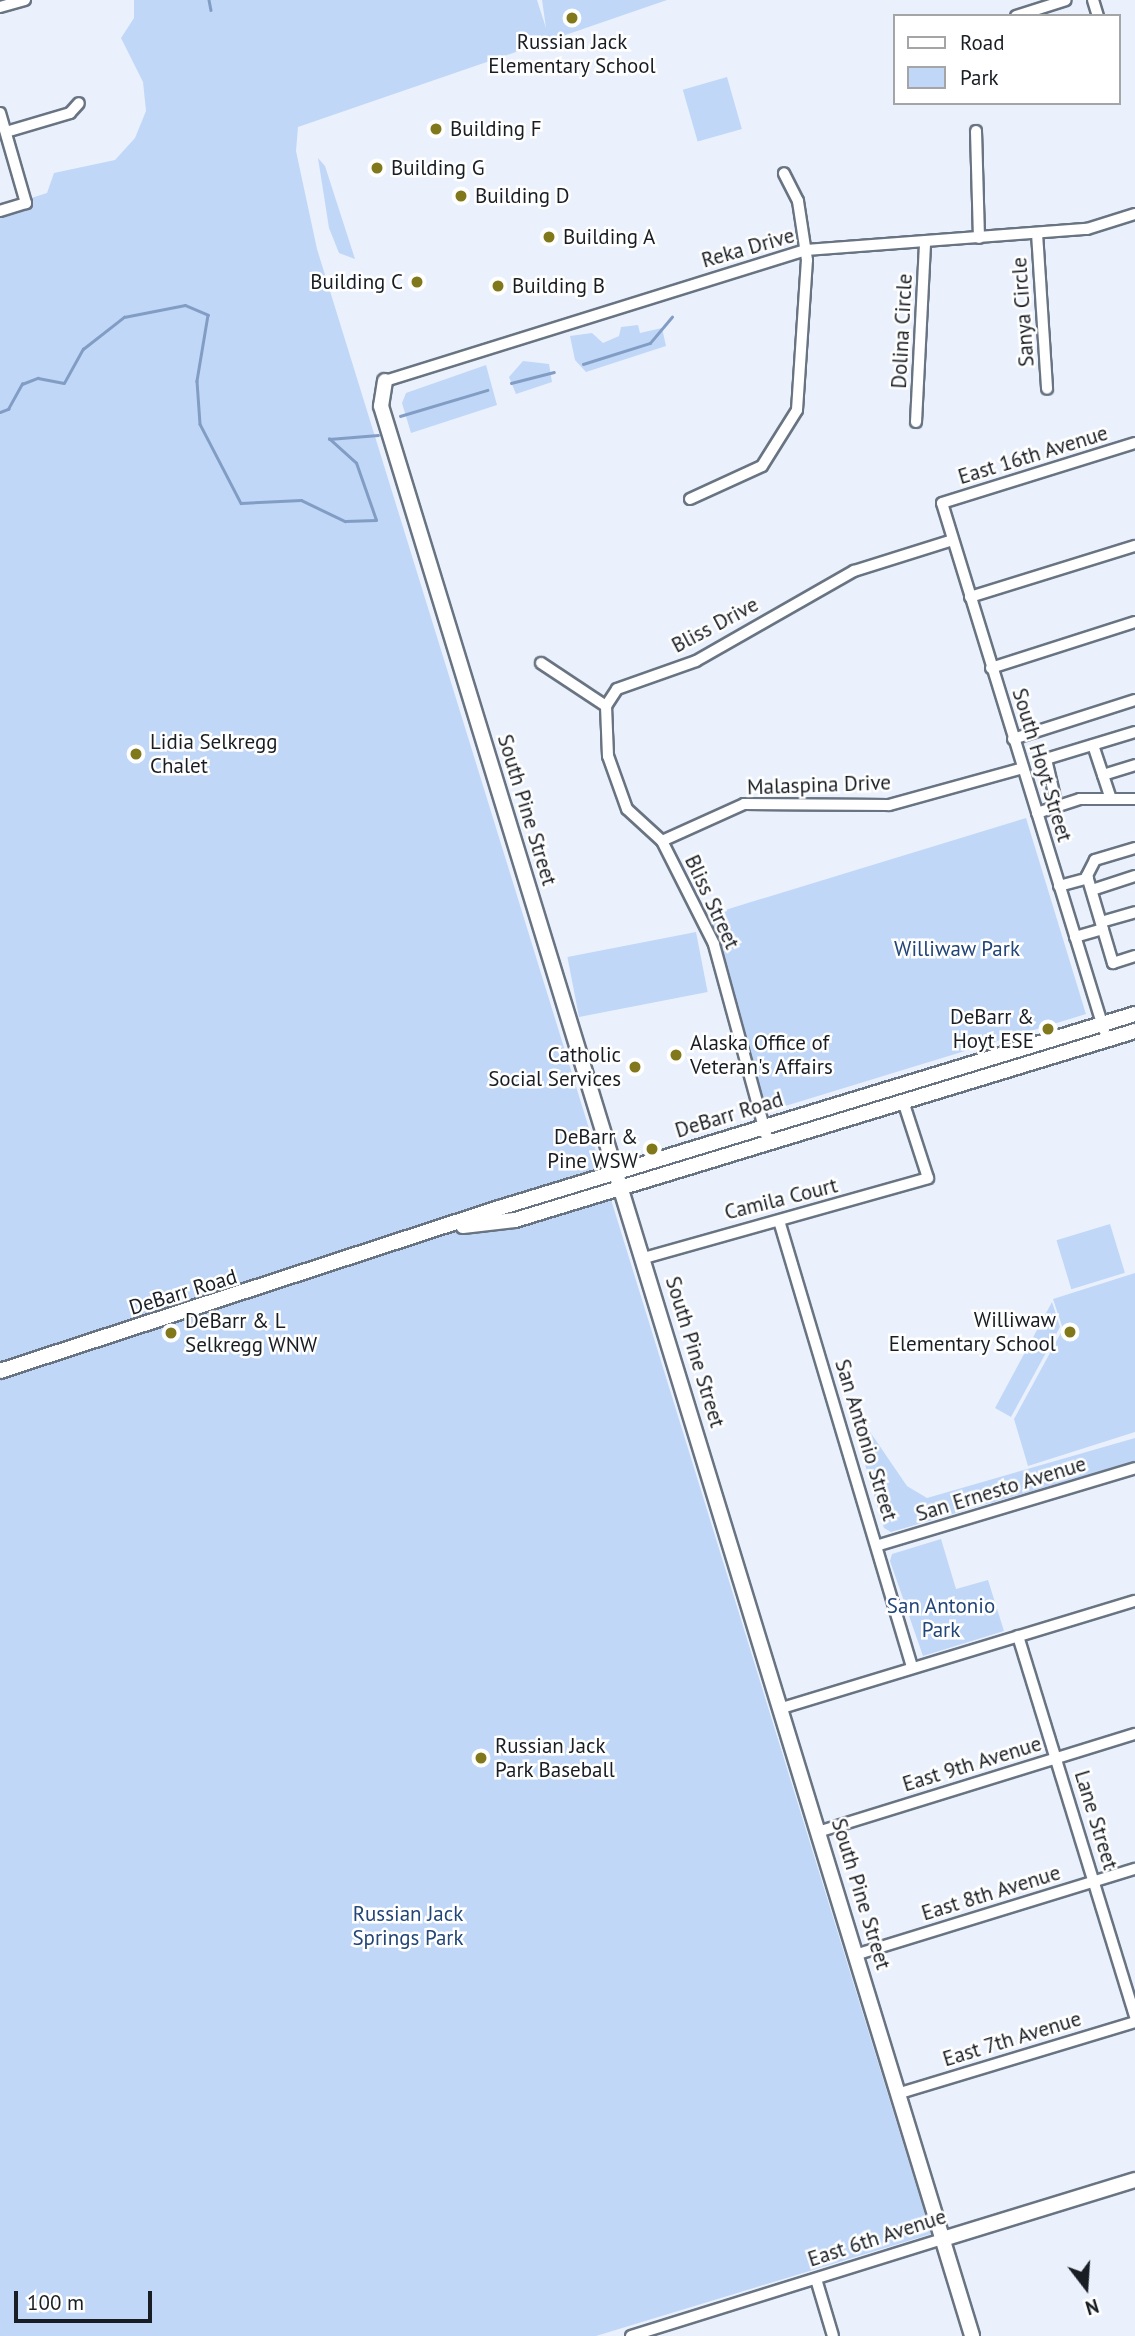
<!DOCTYPE html>
<html>
<head>
<meta charset="utf-8">
<style>
	body { margin:0 }
	#map { position:relative; width:1135px; height:2336px; overflow:hidden; background:#eaf1fc; font-family:"PT Sans",sans-serif }
	div>[style] { position:absolute }
	.green>* { inset:0; background:#c0d7f8; transform-origin:0 0 }
	.stream>* { height:2.5px; margin:-1.25px; padding:0 1.25px; transform-origin:1.25px; border-radius:1.25px; background:#829dc4 }
	.roads { filter:drop-shadow(2px 0 #697483) drop-shadow(-2px 0 #697483) drop-shadow(0 2px #697483) drop-shadow(0 -2px #697483) }
	.street>* { height:10px; margin:-5px; padding:0 5px; transform-origin:5px; border-radius:5px; background:#fff }
	.secondary>* { height:14px; margin:-7px; padding:0 7px; transform-origin:7px; border-radius:7px; background:#fff }
	.dots>* { width:19px; height:19px; translate:-50% -50%; box-sizing:border-box; border:4px solid #fff; border-radius:50% }
	span { translate:-50% -50%; white-space:nowrap; text-align:center; line-height:1.15; -webkit-text-stroke:5px #fff; paint-order:stroke }
	.poi-label { font-size:21px; color:#191e24 }
	.left { translate:0 -50%; text-align:left }
	.right { translate:-100% -50%; text-align:right }
	.street-label { font-size:21px; color:#191e24 }
	.park-label { font-size:21px; color:#234679 }
	.legend { position:absolute; left:893px; top:14px; width:228px; height:91px; box-sizing:border-box; background:#fff; border:2px solid #a3a5a7; margin:0; padding:9px 12px; list-style:none; font-size:21px; color:#191e24 }
	.legend li { display:flex; align-items:center; gap:14px; height:35px }
	.legend b { width:35px; border:2px solid #a3a5a7 }
	.north { position:absolute; left:1051px; top:2252px; width:70px; height:70px; -webkit-text-stroke:5px #fff; paint-order:stroke; rotate:163deg; font-size:19px; font-weight:700; line-height:28px; text-align:center; color:#191e24 }
	.north::after { content:''; display:block; margin:auto; width:24px; height:32px; background:#191e24; clip-path:polygon(50% 0,100% 100%,50% 72%,0 100%) }
	.scale { position:absolute; left:14px; top:2291px; width:138px; height:32px; box-sizing:border-box; border:4px solid #191e24; border-top:0; padding-left:9px; font-size:21px; line-height:24px; white-space:nowrap; color:#191e24; -webkit-text-stroke:5px #fff; paint-order:stroke }
</style>
</head>
<body>
<div id="map">
	<div class="green">
		<i style="clip-path:polygon(134px 0,537px 0,546px 28px,542px 0,667px 0,298px 127px,296px 151px,317px 249px,931px 2234px,596px 2336px,0 2336px,0 208px,47px 193px,54px 173px,115px 160px,135px 138px,146px 111px,143px 82px,121px 38px,134px 18px)"></i>
		<i style="left:727px;top:77px;width:54px;height:46px;rotate:74deg"></i>
		<i style="clip-path:polygon(318px 158px,325px 166px,355px 259px,339px 253px,329px 228px)"></i>
		<i style="clip-path:polygon(638px 325px,640px 333px,662px 328px,666px 346px,586px 372px,575px 360px,570px 336px,592px 333px,603px 343px,619px 336px,621px 327px)"></i>
		<i style="clip-path:polygon(523px 361px,549px 364px,552px 382px,516px 394px,509px 377px)"></i>
		<i style="clip-path:polygon(486px 365px,497px 405px,411px 433px,402px 403px,406px 393px)"></i>
		<i style="left:1026px;top:818px;width:205px;height:334px;rotate:73deg"></i>
		<i style="left:696px;top:932px;width:61px;height:131px;rotate:79deg"></i>
		<i style="left:1110px;top:1224px;width:51px;height:56px;rotate:73deg"></i>
		<i style="clip-path:polygon(1135px 1273px,1135px 1432px,1028px 1466px,1014px 1419px,1063px 1329px,1053px 1299px)"></i>
		<i style="clip-path:polygon(1052px 1302px,1060px 1327px,1011px 1417px,995px 1408px)"></i>
		<i style="clip-path:polygon(866px 1426px,907px 1486px,927px 1498px,1135px 1438px,1135px 1461px,891px 1532px,884px 1528px,855px 1431px)"></i>
		<i style="clip-path:polygon(941px 1539px,956px 1589px,988px 1580px,1004px 1631px,923px 1656px,890px 1561px,892px 1554px)"></i>
	</div>
	<div class="stream">
		<i style="left:209px;top:0;width:10px;rotate:79deg"></i>
		<i style="left:583px;top:364px;width:70px;rotate:-17.4deg"></i>
		<i style="left:650px;top:343px;width:34px;rotate:-50deg"></i>
		<i style="left:511px;top:383px;width:44px;rotate:-14.3deg"></i>
		<i style="left:0;top:412px;width:9px;rotate:-21deg"></i>
		<i style="left:8px;top:409px;width:29px;rotate:-61deg"></i>
		<i style="left:22px;top:384px;width:17px;rotate:-21deg"></i>
		<i style="left:38px;top:378px;width:26px;rotate:11deg"></i>
		<i style="left:64px;top:383px;width:39px;rotate:-61deg"></i>
		<i style="left:83px;top:349px;width:52px;rotate:-38deg"></i>
		<i style="left:124px;top:317px;width:62px;rotate:-11.1deg"></i>
		<i style="left:185px;top:305px;width:25px;rotate:23deg"></i>
		<i style="left:208px;top:315px;width:67px;rotate:99.5deg"></i>
		<i style="left:197px;top:381px;width:43px;rotate:86deg"></i>
		<i style="left:200px;top:424px;width:89px;rotate:62.6deg"></i>
		<i style="left:241px;top:503px;width:60px;rotate:-2.9deg"></i>
		<i style="left:301px;top:500px;width:49px;rotate:25.5deg"></i>
		<i style="left:345px;top:521px;width:31px;rotate:-2deg"></i>
		<i style="left:376px;top:520px;width:60px;rotate:-109.3deg"></i>
		<i style="left:356px;top:463px;width:36px;rotate:-138deg"></i>
		<i style="left:329px;top:439px;width:49px;rotate:-4.7deg"></i>
		<i style="left:400px;top:416px;width:91px;rotate:-16.6deg"></i>
	</div>
	<div class="roads">
		<div class="street">
			<i style="left:1093px;top:0;width:17px;rotate:73deg"></i>
			<i style="left:0;top:7px;width:26px;rotate:-16deg"></i>
			<i style="left:1016px;top:16px;width:52px;rotate:-17.7deg"></i>
			<i style="left:0;top:113px;width:94px;rotate:73.9deg"></i>
			<i style="left:26px;top:203px;width:27px;rotate:163deg"></i>
			<i style="left:976px;top:131px;width:107px;rotate:88.4deg"></i>
			<i style="left:6px;top:132px;width:67px;rotate:-16.5deg"></i>
			<i style="left:70px;top:113px;width:13px;rotate:-48deg"></i>
			<i style="left:1037px;top:233px;width:156px;rotate:86.3deg"></i>
			<i style="left:385px;top:381px;width:441px;rotate:-17.3deg"></i>
			<i style="left:806px;top:250px;width:282px;rotate:-4.3deg"></i>
			<i style="left:1087px;top:229px;width:50px;rotate:-17.4deg"></i>
			<i style="left:916px;top:422px;width:180px;rotate:-87.1deg"></i>
			<i style="left:690px;top:499px;width:79px;rotate:-24.6deg"></i>
			<i style="left:762px;top:466px;width:66px;rotate:-58deg"></i>
			<i style="left:797px;top:410px;width:150px;rotate:-86.2deg"></i>
			<i style="left:807px;top:260px;width:60px;rotate:-98.7deg"></i>
			<i style="left:798px;top:201px;width:31px;rotate:-117deg"></i>
			<i style="left:970px;top:597px;width:173px;rotate:-17.2deg"></i>
			<i style="left:541px;top:663px;width:78px;rotate:33.5deg"></i>
			<i style="left:991px;top:668px;width:151px;rotate:-17.7deg"></i>
			<i style="left:1013px;top:739px;width:128px;rotate:-17.7deg"></i>
			<i style="left:1093px;top:745px;width:57px;rotate:71.6deg"></i>
			<i style="left:1103px;top:775px;width:34px;rotate:-17deg"></i>
			<i style="left:1057px;top:806px;width:48px;rotate:-103.2deg"></i>
			<i style="left:1046px;top:759px;width:93px;rotate:-16.9deg"></i>
			<i style="left:1037px;top:813px;width:45px;rotate:-18deg"></i>
			<i style="left:1080px;top:799px;width:55px"></i>
			<i style="left:662px;top:841px;width:90px;rotate:-24.3deg"></i>
			<i style="left:744px;top:804px;width:145px;rotate:0.4deg"></i>
			<i style="left:889px;top:805px;width:139px;rotate:-15.4deg"></i>
			<i style="left:1135px;top:848px;width:42px;rotate:163.3deg"></i>
			<i style="left:1095px;top:860px;width:18px;rotate:117deg"></i>
			<i style="left:1087px;top:876px;width:91px;rotate:73.4deg"></i>
			<i style="left:1113px;top:963px;width:23px;rotate:-18deg"></i>
			<i style="left:1059px;top:886px;width:30px;rotate:-15deg"></i>
			<i style="left:1092px;top:890px;width:45px;rotate:-18deg"></i>
			<i style="left:1101px;top:922px;width:35px;rotate:-16deg"></i>
			<i style="left:1075px;top:937px;width:29px;rotate:-16deg"></i>
			<i style="left:1104px;top:1030px;width:551px;rotate:-107.09deg"></i>
			<i style="left:942px;top:503px;width:202px;rotate:-17.3deg"></i>
			<i style="left:768px;top:1142px;width:205px;rotate:-105.3deg"></i>
			<i style="left:714px;top:944px;width:115px;rotate:-116.8deg"></i>
			<i style="left:662px;top:841px;width:47px;rotate:-137.6deg"></i>
			<i style="left:627px;top:809px;width:56px;rotate:-109.7deg"></i>
			<i style="left:608px;top:756px;width:50px;rotate:-92.3deg"></i>
			<i style="left:606px;top:706px;width:20px;rotate:-57deg"></i>
			<i style="left:617px;top:689px;width:84px;rotate:-19.5deg"></i>
			<i style="left:696px;top:661px;width:182px;rotate:-29.7deg"></i>
			<i style="left:854px;top:571px;width:101px;rotate:-17.4deg"></i>
			<i style="left:780px;top:1224px;width:463px;rotate:73.4deg"></i>
			<i style="left:644px;top:1258px;width:295px;rotate:-15.7deg"></i>
			<i style="left:928px;top:1178px;width:81px;rotate:-108deg"></i>
			<i style="left:879px;top:1545px;width:267px;rotate:-16.7deg"></i>
			<i style="left:1018px;top:1636px;width:399px;rotate:72.9deg"></i>
			<i style="left:782px;top:1708px;width:369px;rotate:-16.9deg"></i>
			<i style="left:821px;top:1831px;width:329px;rotate:-17.2deg"></i>
			<i style="left:858px;top:1954px;width:290px;rotate:-17.1deg"></i>
			<i style="left:900px;top:2093px;width:245px;rotate:-16.8deg"></i>
			<i style="left:816px;top:2279px;width:59px;rotate:73.4deg"></i>
			<i style="left:631px;top:2336px;width:327px;rotate:-17.3deg"></i>
		</div>
		<div class="secondary">
			<i style="left:385px;top:381px;width:25px;rotate:99deg"></i>
			<i style="left:381px;top:406px;width:2018px;rotate:72.97deg"></i>
			<i style="left:463px;top:1226px;width:52px;rotate:-6.6deg"></i>
			<i style="left:515px;top:1220px;width:648px;rotate:-16.95deg"></i>
			<i style="left:0;top:1371px;width:525px;rotate:-18.09deg"></i>
			<i style="left:499px;top:1208px;width:665px;rotate:-16.96deg"></i>
			<i style="left:943px;top:2239px;width:201px;rotate:-17.1deg"></i>
		</div>
	</div>
	<div class="dots">
		<i style="left:572px;top:18px;background:#81771b"></i>
		<i style="left:436px;top:129px;background:#81771b"></i>
		<i style="left:377px;top:168px;background:#81771b"></i>
		<i style="left:461px;top:196px;background:#81771b"></i>
		<i style="left:549px;top:237px;background:#81771b"></i>
		<i style="left:417px;top:282px;background:#81771b"></i>
		<i style="left:498px;top:286px;background:#81771b"></i>
		<i style="left:136px;top:754px;background:#81771b"></i>
		<i style="left:1048px;top:1029px;background:#81771b"></i>
		<i style="left:676px;top:1055px;background:#81771b"></i>
		<i style="left:635px;top:1067px;background:#81771b"></i>
		<i style="left:652px;top:1149px;background:#81771b"></i>
		<i style="left:1070px;top:1332px;background:#81771b"></i>
		<i style="left:171px;top:1333px;background:#81771b"></i>
		<i style="left:481px;top:1758px;background:#81771b"></i>
	</div>
	<div class="poi-label">
		<span style="left:572px;top:54px">Russian Jack<br>Elementary School</span>
		<span class="left" style="left:450px;top:129px">Building F</span>
		<span class="left" style="left:391px;top:168px">Building G</span>
		<span class="left" style="left:475px;top:196px">Building D</span>
		<span class="left" style="left:563px;top:237px">Building A</span>
		<span class="right" style="left:403px;top:282px">Building C</span>
		<span class="left" style="left:512px;top:286px">Building B</span>
		<span class="left" style="left:150px;top:754px">Lidia Selkregg<br>Chalet</span>
		<span class="right" style="left:1034px;top:1029px">DeBarr &amp;<br>Hoyt ESE</span>
		<span class="left" style="left:690px;top:1055px">Alaska Office of<br>Veteran's Affairs</span>
		<span class="right" style="left:621px;top:1067px">Catholic<br>Social Services</span>
		<span class="right" style="left:638px;top:1149px">DeBarr &amp;<br>Pine WSW</span>
		<span class="right" style="left:1056px;top:1332px">Williwaw<br>Elementary School</span>
		<span class="left" style="left:185px;top:1333px">DeBarr &amp; L<br>Selkregg WNW</span>
		<span class="left" style="left:495px;top:1758px">Russian Jack<br>Park Baseball</span>
	</div>
	<div class="street-label">
		<span style="left:748px;top:248px;rotate:-16deg">Reka Drive</span>
		<span style="left:1023px;top:312px;rotate:-94deg">Sanya Circle</span>
		<span style="left:902px;top:331px;rotate:-87deg">Dolina Circle</span>
		<span style="left:1033px;top:455px;rotate:-17deg">East 16th Avenue</span>
		<span style="left:715px;top:625px;rotate:-28deg">Bliss Drive</span>
		<span style="left:1042px;top:765px;rotate:73deg">South Hoyt Street</span>
		<span style="left:819px;top:785px;rotate:-2deg">Malaspina Drive</span>
		<span style="left:527px;top:810px;rotate:73deg">South Pine Street</span>
		<span style="left:712px;top:902px;rotate:65deg">Bliss Street</span>
		<span style="left:729px;top:1115px;rotate:-17deg">DeBarr Road</span>
		<span style="left:781px;top:1199px;rotate:-14deg">Camila Court</span>
		<span style="left:183px;top:1292px;rotate:-17deg">DeBarr Road</span>
		<span style="left:695px;top:1352px;rotate:73deg">South Pine Street</span>
		<span style="left:866px;top:1440px;rotate:73deg">San Antonio Street</span>
		<span style="left:1001px;top:1489px;rotate:-17deg">San Ernesto Avenue</span>
		<span style="left:972px;top:1764px;rotate:-17deg">East 9th Avenue</span>
		<span style="left:1096px;top:1820px;rotate:73deg">Lane Street</span>
		<span style="left:991px;top:1893px;rotate:-17deg">East 8th Avenue</span>
		<span style="left:861px;top:1894px;rotate:73deg">South Pine Street</span>
		<span style="left:1012px;top:2039px;rotate:-17deg">East 7th Avenue</span>
		<span style="left:877px;top:2238px;rotate:-18deg">East 6th Avenue</span>
	</div>
	<div class="park-label">
		<span style="left:957px;top:949px">Williwaw Park</span>
		<span style="left:941px;top:1618px">San Antonio<br>Park</span>
		<span style="left:408px;top:1926px">Russian Jack<br>Springs Park</span>
	</div>
	<ul class="legend">
	<li><b style="height:9px;background:#fff"></b>Road</li>
	<li><b style="height:19px;background:#c0d7f8"></b>Park</li>
	</ul>
	<div class="north">N</div>
	<div class="scale">100 m</div>
</div>
</body>
</html>
